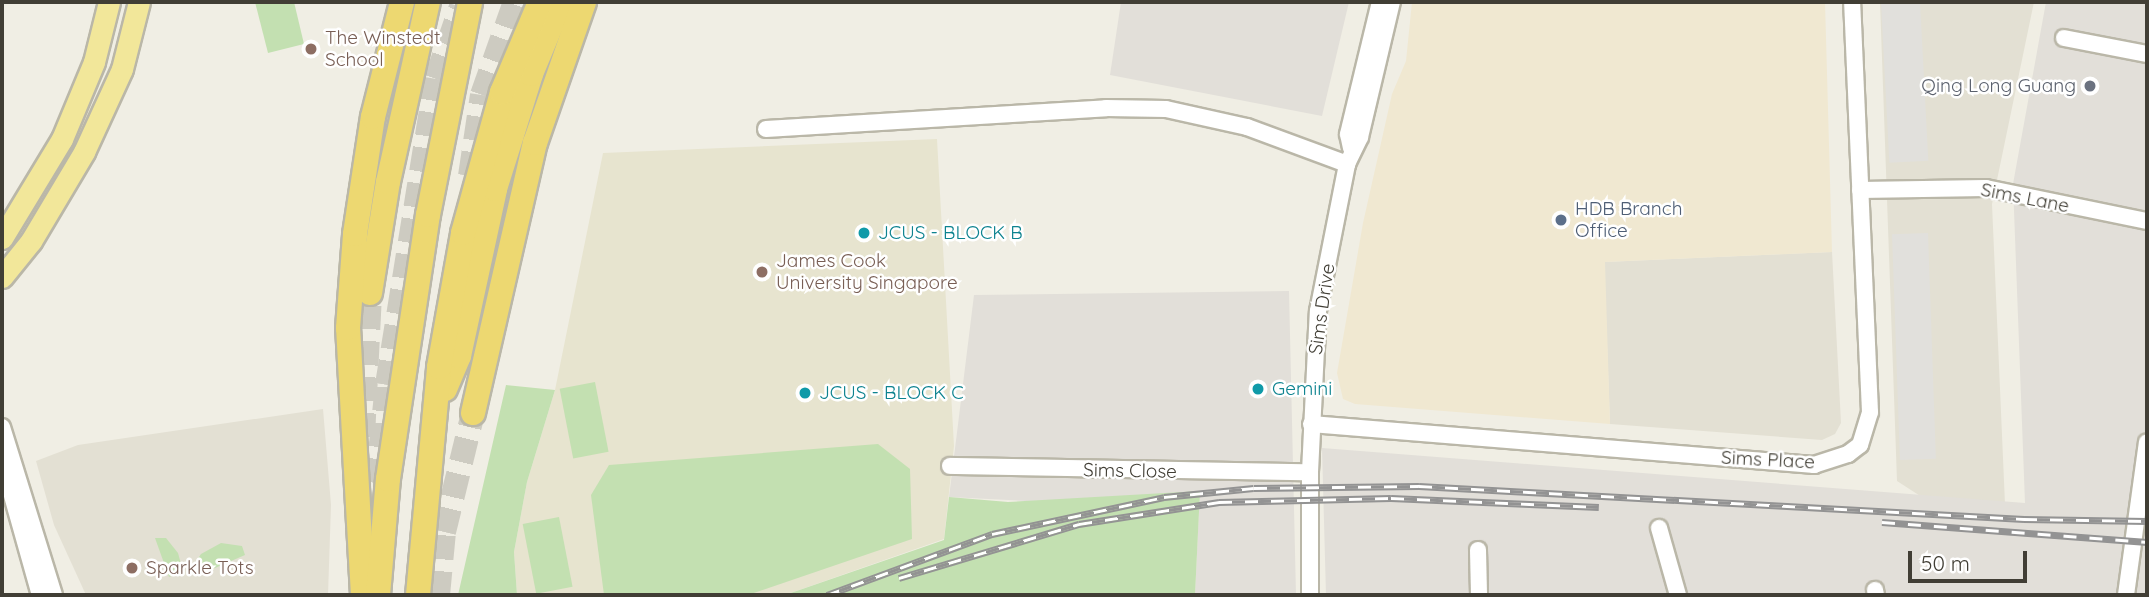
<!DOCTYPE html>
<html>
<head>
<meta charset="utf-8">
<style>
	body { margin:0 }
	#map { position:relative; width:2149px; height:597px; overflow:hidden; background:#f0eee4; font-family:Quicksand,sans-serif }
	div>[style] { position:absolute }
	.residential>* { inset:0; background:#e3e0d3 }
	.commercial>* { inset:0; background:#f0e8d1 }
	.industrial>* { inset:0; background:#e2dfd9 }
	.education>* { inset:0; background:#e7e4cf }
	.green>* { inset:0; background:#c3e0b1; transform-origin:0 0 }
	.parking>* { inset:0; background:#e1e0dc; transform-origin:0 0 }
	.highway-tunnel>* { height:24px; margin-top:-12px; transform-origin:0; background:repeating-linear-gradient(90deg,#cdcbc1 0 24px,transparent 0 36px) }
	.roads { filter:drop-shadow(2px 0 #bab7a8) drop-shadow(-2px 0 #bab7a8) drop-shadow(0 2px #bab7a8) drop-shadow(0 -2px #bab7a8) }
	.minor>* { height:16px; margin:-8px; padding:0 8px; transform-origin:8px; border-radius:8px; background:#fff }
	.major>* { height:21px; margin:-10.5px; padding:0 10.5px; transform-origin:10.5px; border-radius:10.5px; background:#f2e79a }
	.highway>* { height:24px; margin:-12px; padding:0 12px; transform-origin:12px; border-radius:12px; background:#edd871 }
	.rail>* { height:7px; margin-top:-3.5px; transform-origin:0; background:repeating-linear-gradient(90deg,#fff 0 13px,#939393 0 26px); box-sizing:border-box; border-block:2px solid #939393 }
	.dots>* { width:19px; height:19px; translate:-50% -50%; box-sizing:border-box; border:4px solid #fff; border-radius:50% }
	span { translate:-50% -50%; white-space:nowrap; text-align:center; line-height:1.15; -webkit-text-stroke:5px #fff; paint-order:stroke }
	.education-label { font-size:19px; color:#785e54 }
	.left { translate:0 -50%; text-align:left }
	.worship-label { font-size:19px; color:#5b616d }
	.right { translate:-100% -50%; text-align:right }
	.street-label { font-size:19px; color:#413e35 }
	.service-label { font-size:19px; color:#4e5e75 }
	.culture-label { font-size:19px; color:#0d838f }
	.frame { position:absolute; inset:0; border:4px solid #413e35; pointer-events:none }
	.scale { position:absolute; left:1908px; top:551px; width:119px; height:32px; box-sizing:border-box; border:4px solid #413e35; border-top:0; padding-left:9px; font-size:21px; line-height:24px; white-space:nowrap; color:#413e35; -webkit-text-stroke:5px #fff; paint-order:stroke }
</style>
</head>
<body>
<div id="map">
	<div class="residential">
		<i style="clip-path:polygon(1880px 2px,2034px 2px,1992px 204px,2005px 504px,1928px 501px,1897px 481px)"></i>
		<i style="clip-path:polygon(1832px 252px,1841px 423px,1835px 434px,1822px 440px,1610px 424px,1604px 262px)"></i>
		<i style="clip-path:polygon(323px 409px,331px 505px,328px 595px,86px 595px,54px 525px,36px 461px,78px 445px)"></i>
	</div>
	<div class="commercial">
		<i style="clip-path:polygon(1412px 2px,1825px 2px,1832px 252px,1605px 262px,1610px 424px,1355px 404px,1343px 399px,1337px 373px,1363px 223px,1392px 94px,1406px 61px)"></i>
	</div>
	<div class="industrial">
		<i style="clip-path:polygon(1121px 2px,1349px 2px,1322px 116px,1110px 75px)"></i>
		<i style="clip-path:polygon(2046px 2px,2147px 2px,2147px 595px,1326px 595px,1322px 448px,2025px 503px,2013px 184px)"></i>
		<i style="clip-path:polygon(1289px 291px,1296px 595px,1195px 595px,1199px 510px,949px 497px,974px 295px)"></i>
	</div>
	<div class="education">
		<i style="clip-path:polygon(937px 139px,954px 446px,944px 539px,785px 595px,517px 595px,514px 552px,527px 482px,555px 390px,603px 153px)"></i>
	</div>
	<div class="green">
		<i style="clip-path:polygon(255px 2px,294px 2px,304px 44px,268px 53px)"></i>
		<i style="left:595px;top:382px;width:71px;height:36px;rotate:79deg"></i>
		<i style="clip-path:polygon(506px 385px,555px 390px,527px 482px,514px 552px,517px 595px,458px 595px)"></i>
		<i style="clip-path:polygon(878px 444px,910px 469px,912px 539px,748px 595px,604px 595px,591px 495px,609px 465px)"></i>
		<i style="clip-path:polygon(1200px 491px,1195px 595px,785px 595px,944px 540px,949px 497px,1008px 502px)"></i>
		<i style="left:559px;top:517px;width:71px;height:37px;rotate:79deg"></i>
		<i style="clip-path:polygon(155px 538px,166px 538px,178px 553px,181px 564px,174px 575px,169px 577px)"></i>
		<i style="clip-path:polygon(221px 543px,242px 546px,245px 555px,208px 571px,200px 568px,197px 560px,201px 554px)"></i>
	</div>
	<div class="parking">
		<i style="left:1920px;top:2px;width:159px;height:39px;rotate:87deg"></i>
		<i style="left:1928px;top:233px;width:226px;height:36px;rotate:88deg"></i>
	</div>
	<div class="highway-tunnel">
		<i style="left:470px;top:176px;width:82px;rotate:-81.6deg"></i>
		<i style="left:482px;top:95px;width:99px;rotate:-70.5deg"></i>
		<i style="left:363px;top:437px;width:144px;rotate:-87.2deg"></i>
		<i style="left:377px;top:483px;width:99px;rotate:-84.2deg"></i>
		<i style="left:387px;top:385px;width:310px;rotate:-80.9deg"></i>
		<i style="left:436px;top:79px;width:76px;rotate:-70.9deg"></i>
		<i style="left:438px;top:595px;width:63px;rotate:-84.6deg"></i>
		<i style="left:444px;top:532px;width:122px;rotate:-76.3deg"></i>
	</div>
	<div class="roads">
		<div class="minor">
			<i style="left:2064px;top:38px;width:85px;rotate:10.9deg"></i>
			<i style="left:766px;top:129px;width:341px;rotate:-3.5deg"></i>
			<i style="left:1106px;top:108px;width:60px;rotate:1deg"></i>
			<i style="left:1166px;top:109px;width:83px;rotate:12.5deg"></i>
			<i style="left:1247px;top:127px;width:107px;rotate:20.3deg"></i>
			<i style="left:1351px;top:148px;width:14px;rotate:-102deg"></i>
			<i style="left:1348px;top:134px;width:136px;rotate:-76.4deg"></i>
			<i style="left:1860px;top:190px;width:126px;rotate:-0.9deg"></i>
			<i style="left:1986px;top:188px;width:164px;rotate:11.6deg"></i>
			<i style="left:1311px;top:424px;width:505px;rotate:4.66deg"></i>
			<i style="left:1814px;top:465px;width:36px;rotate:-18deg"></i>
			<i style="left:1848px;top:454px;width:15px;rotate:-37deg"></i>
			<i style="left:1860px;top:445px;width:34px;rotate:-73deg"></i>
			<i style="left:1870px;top:412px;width:410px;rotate:-92.5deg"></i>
			<i style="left:2px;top:427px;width:176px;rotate:72.8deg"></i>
			<i style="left:2px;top:460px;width:140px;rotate:74.3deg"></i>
			<i style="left:950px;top:466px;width:360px;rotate:1deg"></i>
			<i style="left:1659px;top:528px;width:70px;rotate:74.2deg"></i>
			<i style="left:1478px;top:550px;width:45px;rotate:88.7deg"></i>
			<i style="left:1875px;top:590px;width:5px;rotate:79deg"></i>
			<i style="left:1310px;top:595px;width:123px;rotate:-90deg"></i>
			<i style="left:1310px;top:472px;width:161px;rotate:-87.2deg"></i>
			<i style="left:1318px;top:311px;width:150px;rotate:-78.8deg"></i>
			<i style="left:1347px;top:164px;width:30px;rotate:-64deg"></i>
			<i style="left:1360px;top:137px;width:139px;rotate:-76.7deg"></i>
			<i style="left:2126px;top:595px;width:154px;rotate:-82.2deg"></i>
		</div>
		<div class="major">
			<i style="left:2px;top:238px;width:116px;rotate:-58.8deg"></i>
			<i style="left:62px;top:139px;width:83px;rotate:-67.4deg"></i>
			<i style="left:94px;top:62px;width:62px;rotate:-76deg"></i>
			<i style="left:2px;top:277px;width:46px;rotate:-51.1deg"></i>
			<i style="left:31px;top:241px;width:104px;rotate:-59.2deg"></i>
			<i style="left:84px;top:152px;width:91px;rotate:-65.4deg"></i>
			<i style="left:122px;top:69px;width:69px;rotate:-75.8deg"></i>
		</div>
		<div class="highway">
			<i style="left:370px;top:293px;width:112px;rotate:-80.8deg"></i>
			<i style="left:388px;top:182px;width:184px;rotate:-77.5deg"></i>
			<i style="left:445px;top:389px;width:36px;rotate:-67deg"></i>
			<i style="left:459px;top:356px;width:171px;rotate:-77.8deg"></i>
			<i style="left:495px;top:189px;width:121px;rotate:-72.6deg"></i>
			<i style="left:531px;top:74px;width:78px;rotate:-67.4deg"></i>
			<i style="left:473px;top:413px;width:277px;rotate:-77.1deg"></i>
			<i style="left:535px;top:143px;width:149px;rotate:-70.8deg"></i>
			<i style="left:363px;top:595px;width:267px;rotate:-93.2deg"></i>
			<i style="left:348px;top:328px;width:94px;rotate:-85.7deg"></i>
			<i style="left:355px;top:234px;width:118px;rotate:-81.3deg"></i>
			<i style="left:373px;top:117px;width:119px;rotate:-75.8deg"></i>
			<i style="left:378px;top:595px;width:116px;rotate:-85.1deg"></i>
			<i style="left:388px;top:479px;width:267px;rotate:-81.4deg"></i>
			<i style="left:428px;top:215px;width:217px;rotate:-78.8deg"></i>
			<i style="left:418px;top:595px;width:229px;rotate:-84.7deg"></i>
			<i style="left:439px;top:367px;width:136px;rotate:-79.8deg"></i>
			<i style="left:463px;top:233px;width:146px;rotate:-74.5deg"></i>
			<i style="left:502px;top:92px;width:98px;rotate:-67.1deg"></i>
		</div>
	</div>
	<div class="rail">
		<i style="left:1882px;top:522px;width:266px;rotate:4.3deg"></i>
		<i style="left:899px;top:578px;width:188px;rotate:-16.7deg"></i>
		<i style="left:1079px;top:524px;width:142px;rotate:-8.9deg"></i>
		<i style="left:1219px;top:502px;width:172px;rotate:-1.3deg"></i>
		<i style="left:1391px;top:498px;width:208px;rotate:2.5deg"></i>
		<i style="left:827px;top:595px;width:176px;rotate:-20.3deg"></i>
		<i style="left:992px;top:534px;width:176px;rotate:-12.1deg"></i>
		<i style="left:1164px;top:497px;width:90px;rotate:-5.7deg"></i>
		<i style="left:1254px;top:488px;width:165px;rotate:-0.7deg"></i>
		<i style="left:1419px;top:486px;width:606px;rotate:3.12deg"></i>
		<i style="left:2024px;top:519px;width:123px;rotate:0.9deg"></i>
	</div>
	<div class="dots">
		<i style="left:311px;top:49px;background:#8d6e63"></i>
		<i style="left:2090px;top:86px;background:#6b7280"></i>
		<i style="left:1561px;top:220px;background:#5c6f8a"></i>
		<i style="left:864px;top:233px;background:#0f9aa8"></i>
		<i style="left:762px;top:272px;background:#8d6e63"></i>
		<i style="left:1258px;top:389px;background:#0f9aa8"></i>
		<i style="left:805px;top:393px;background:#0f9aa8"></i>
		<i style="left:132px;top:568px;background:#8d6e63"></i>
	</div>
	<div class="education-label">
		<span class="left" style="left:325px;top:49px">The Winstedt<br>School</span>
		<span class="left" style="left:776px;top:272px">James Cook<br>University Singapore</span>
		<span class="left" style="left:146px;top:568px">Sparkle Tots</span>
	</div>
	<div class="worship-label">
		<span class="right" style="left:2076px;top:86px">Qing Long Guang</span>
	</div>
	<div class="street-label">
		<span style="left:2025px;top:198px;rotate:11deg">Sims Lane</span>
		<span style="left:1322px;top:309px;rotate:-82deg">Sims Drive</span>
		<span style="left:1768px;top:460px;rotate:3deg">Sims Place</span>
		<span style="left:1130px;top:471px;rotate:1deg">Sims Close</span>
	</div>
	<div class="service-label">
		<span class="left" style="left:1575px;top:220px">HDB Branch<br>Office</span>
	</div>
	<div class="culture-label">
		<span class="left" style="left:878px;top:233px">JCUS - BLOCK B</span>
		<span class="left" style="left:1272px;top:389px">Gemini</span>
		<span class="left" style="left:819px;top:393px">JCUS - BLOCK C</span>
	</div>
	<div class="frame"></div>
	<div class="scale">50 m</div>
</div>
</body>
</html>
